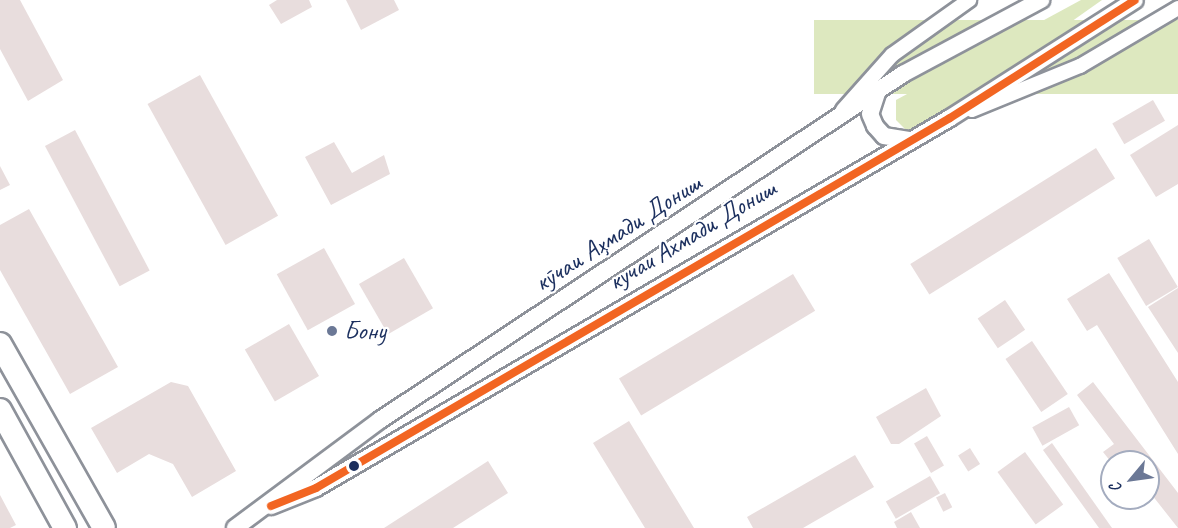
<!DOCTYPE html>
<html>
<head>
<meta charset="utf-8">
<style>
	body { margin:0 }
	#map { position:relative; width:1178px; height:528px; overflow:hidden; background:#fff; font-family:Caveat,sans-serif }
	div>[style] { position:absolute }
	.green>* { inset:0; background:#dde8bf; transform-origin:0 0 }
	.building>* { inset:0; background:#e8dddd; transform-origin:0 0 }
	.roads { filter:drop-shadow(2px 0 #8e929a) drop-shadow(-2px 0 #8e929a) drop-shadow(0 2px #8e929a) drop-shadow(0 -2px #8e929a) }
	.minor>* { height:14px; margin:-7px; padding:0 7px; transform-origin:7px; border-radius:7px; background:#fff }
	.tertiary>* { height:16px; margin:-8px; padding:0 8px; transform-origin:8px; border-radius:8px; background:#fff }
	.trunk>* { height:22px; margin:-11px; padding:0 11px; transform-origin:11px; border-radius:11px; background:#fff }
	.bus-1>* { height:8px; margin:-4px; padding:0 4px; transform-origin:4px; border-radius:4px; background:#f26522 }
	.dots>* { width:16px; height:16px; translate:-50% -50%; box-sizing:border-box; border:3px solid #fff; border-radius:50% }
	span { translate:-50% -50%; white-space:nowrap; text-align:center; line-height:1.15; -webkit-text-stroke:4.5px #fff; paint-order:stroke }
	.street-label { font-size:26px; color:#1b2f5e }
	.poi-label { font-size:26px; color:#1b2f5e }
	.left { translate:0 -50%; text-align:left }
	.north { position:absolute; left:1100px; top:450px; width:60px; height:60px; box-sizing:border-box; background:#fff; border:2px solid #a4acbf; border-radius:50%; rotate:241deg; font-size:16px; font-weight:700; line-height:24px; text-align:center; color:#1b2f5e }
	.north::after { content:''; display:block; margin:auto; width:21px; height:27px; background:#6b7896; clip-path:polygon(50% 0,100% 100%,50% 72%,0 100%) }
</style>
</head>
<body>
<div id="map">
	<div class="green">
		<i style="clip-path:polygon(1081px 0,1102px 0,918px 130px,908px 132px,896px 120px,896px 100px)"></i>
		<i style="left:1178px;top:20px;width:74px;height:364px;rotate:90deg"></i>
	</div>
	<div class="building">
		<i style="clip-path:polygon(0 0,20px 0,63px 80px,28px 101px,0 49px)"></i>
		<i style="clip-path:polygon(277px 0,309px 0,312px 7px,281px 24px,269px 5px)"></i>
		<i style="clip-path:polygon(346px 0,394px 0,399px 10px,361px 30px)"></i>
		<i style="left:200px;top:75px;width:161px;height:60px;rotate:61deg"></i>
		<i style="left:1153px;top:100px;width:24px;height:47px;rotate:60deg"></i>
		<i style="clip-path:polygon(1178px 125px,1178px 184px,1156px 197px,1130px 155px)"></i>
		<i style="left:75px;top:130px;width:159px;height:34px;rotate:62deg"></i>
		<i style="clip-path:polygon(334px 142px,352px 173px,384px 155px,390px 174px,331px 205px,305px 157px)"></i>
		<i style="left:1096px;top:148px;width:36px;height:219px;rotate:58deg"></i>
		<i style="clip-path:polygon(0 166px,10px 185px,0 190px)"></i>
		<i style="clip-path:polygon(29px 209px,118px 367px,70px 394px,0 270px,0 225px)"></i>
		<i style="left:1149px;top:239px;width:56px;height:37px;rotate:59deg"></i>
		<i style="left:324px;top:248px;width:64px;height:54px;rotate:61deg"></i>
		<i style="left:404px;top:258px;width:58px;height:52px;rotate:60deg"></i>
		<i style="clip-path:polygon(1109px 273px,1178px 382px,1178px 454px,1097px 325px,1087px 331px,1067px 299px)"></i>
		<i style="left:793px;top:274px;width:43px;height:203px;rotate:59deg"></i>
		<i style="clip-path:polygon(1178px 288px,1178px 353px,1148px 307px)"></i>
		<i style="left:1005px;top:300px;width:36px;height:33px;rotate:56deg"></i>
		<i style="left:289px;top:324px;width:60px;height:51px;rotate:60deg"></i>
		<i style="left:1032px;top:341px;width:64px;height:32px;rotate:56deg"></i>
		<i style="clip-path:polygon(171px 382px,188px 386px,236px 471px,192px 497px,173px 464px,149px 454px,117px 473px,91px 428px)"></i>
		<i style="clip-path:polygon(1093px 382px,1178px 493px,1178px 528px,1148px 490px,1148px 462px,1111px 462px,1103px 452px,1114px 444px,1077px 395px)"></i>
		<i style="clip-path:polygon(926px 388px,941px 416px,899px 444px,891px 444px,876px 417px)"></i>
		<i style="left:1069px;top:407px;width:21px;height:42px;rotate:61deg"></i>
		<i style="clip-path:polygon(629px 421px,694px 528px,645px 528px,593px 443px)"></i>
		<i style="left:927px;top:436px;width:34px;height:15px;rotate:60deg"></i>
		<i style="clip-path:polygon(1052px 443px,1112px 528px,1099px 528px,1043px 450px)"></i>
		<i style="left:970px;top:448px;width:19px;height:14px;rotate:58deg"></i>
		<i style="left:1025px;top:452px;width:65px;height:34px;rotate:54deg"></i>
		<i style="clip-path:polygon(855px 455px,874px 487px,803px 528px,753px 528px,747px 517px)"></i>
		<i style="clip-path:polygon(488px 461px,508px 493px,453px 528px,384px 528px)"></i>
		<i style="left:930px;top:476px;width:20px;height:51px;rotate:60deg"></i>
		<i style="left:945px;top:493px;width:16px;height:10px;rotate:63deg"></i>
		<i style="clip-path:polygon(0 495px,16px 525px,10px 528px,0 528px)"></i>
		<i style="clip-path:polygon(911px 512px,920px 528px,897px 528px,894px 522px)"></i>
	</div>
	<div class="roads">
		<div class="minor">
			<i style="left:843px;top:110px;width:74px;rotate:-48.3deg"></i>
			<i style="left:892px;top:55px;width:95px;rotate:-35.5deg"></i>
			<i style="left:972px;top:110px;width:117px;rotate:-22.2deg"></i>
			<i style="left:1080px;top:66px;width:114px;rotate:-30.6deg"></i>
		</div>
		<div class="tertiary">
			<i style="left:878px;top:90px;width:25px;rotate:108deg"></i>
			<i style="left:870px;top:114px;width:13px;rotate:67deg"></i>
			<i style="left:875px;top:126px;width:13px;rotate:48deg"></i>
			<i style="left:884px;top:136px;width:25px;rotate:9deg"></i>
			<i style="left:271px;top:506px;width:48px;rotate:-21.8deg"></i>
			<i style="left:316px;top:488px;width:734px;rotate:-30.27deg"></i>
			<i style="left:950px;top:118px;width:219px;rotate:-32.5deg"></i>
			<i style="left:235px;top:528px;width:181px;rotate:-36.7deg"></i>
			<i style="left:380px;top:420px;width:627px;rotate:-33.49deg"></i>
			<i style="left:903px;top:74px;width:157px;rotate:-28.2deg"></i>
		</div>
		<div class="trunk">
			<i style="left:0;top:344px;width:211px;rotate:60.5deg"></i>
			<i style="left:0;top:410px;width:135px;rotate:61.2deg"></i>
		</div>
	</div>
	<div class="bus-1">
		<i style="left:271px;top:506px;width:48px;rotate:-21.8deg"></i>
		<i style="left:316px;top:488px;width:734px;rotate:-30.27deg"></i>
		<i style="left:950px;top:118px;width:219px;rotate:-32.5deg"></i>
	</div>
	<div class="dots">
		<i style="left:332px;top:331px;background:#6b7896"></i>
		<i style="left:354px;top:466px;background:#1b2f5e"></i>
	</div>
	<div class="street-label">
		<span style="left:618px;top:233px;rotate:-33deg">кӯчаи Аҳмади Дониш</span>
		<span style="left:692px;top:235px;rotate:-31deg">кучаи Ахмади Дониш</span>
	</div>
	<div class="poi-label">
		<span class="left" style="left:344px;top:331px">Бону</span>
	</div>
	<div class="north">С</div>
</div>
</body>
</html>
